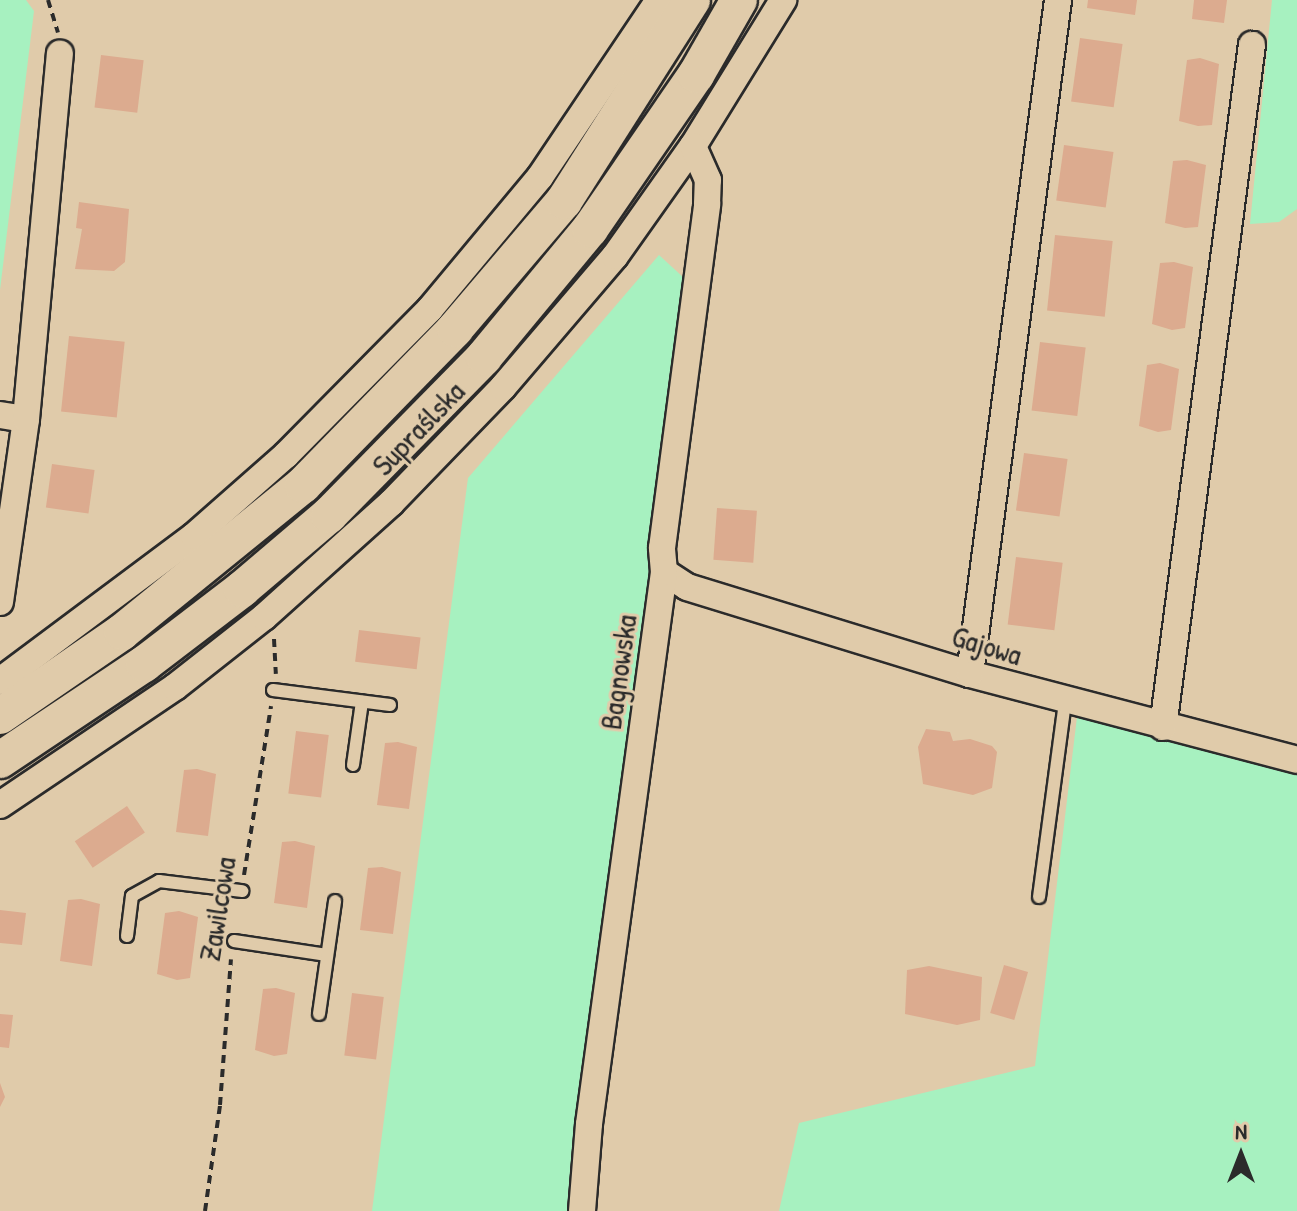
<!DOCTYPE html>
<html>
<head>
<meta charset="utf-8">
<style>
	body { margin:0 }
	#map { position:relative; width:1297px; height:1211px; overflow:hidden; background:#e0cbaa; font-family:"Patrick Hand",sans-serif }
	div>[style] { position:absolute }
	.green>* { inset:0; background:#a7f1c0 }
	.building>* { inset:0; background:#dcab8f; transform-origin:0 0 }
	.path>* { height:4px; margin-top:-2px; transform-origin:0; background:repeating-linear-gradient(90deg,#2b2b2b 0 8px,transparent 0 14px) }
	.roads { filter:drop-shadow(2px 0 #2b2b2b) drop-shadow(-2px 0 #2b2b2b) drop-shadow(0 2px #2b2b2b) drop-shadow(0 -2px #2b2b2b) }
	.lane>* { height:12px; margin:-6px; padding:0 6px; transform-origin:6px; border-radius:6px; background:#e0cbaa }
	.street>* { height:26px; margin:-13px; padding:0 13px; transform-origin:13px; border-radius:13px; background:#e0cbaa }
	.secondary>* { height:36px; margin:-18px; padding:0 18px; transform-origin:18px; border-radius:18px; background:#e0cbaa }
	span { translate:-50% -50%; white-space:nowrap; text-align:center; line-height:1.15; -webkit-text-stroke:6px #e0cbaa; paint-order:stroke }
	.street-label { font-size:30px; color:#2b2b2b }
	.north { position:absolute; left:1201px; top:1115px; width:80px; height:80px; -webkit-text-stroke:6px #e0cbaa; paint-order:stroke; rotate:0deg; font-size:22px; font-weight:700; line-height:32px; text-align:center; color:#2b2b2b }
	.north::after { content:''; display:block; margin:auto; width:28px; height:36px; background:#2b2b2b; clip-path:polygon(50% 0,100% 100%,50% 72%,0 100%) }
</style>
</head>
<body>
<div id="map">
	<div class="green">
		<i style="clip-path:polygon(0 0,26px 0,34px 11px,0 290px)"></i>
		<i style="clip-path:polygon(1272px 0,1297px 0,1297px 209px,1279px 222px,1250px 224px)"></i>
		<i style="clip-path:polygon(659px 255px,684px 278px,584px 1211px,372px 1211px,468px 478px)"></i>
		<i style="clip-path:polygon(1077px 717px,1297px 772px,1297px 1211px,779px 1211px,799px 1123px,1035px 1066px)"></i>
	</div>
	<div class="building">
		<i style="clip-path:polygon(1088px 0,1137px 0,1135px 15px,1087px 8px)"></i>
		<i style="clip-path:polygon(1194px 0,1227px 0,1224px 23px,1192px 19px)"></i>
		<i style="left:1080px;top:38px;width:43px;height:64px;rotate:8deg"></i>
		<i style="left:101px;top:55px;width:43px;height:53px;rotate:7deg"></i>
		<i style="clip-path:polygon(1200px 58px,1219px 64px,1212px 125px,1198px 126px,1179px 121px,1187px 60px)"></i>
		<i style="left:1064px;top:145px;width:50px;height:56px;rotate:8deg"></i>
		<i style="clip-path:polygon(1187px 160px,1206px 165px,1198px 227px,1185px 228px,1165px 223px,1173px 161px)"></i>
		<i style="clip-path:polygon(79px 202px,129px 209px,125px 262px,114px 271px,75px 269px,82px 229px,76px 228px)"></i>
		<i style="left:1055px;top:235px;width:58px;height:76px;rotate:6deg"></i>
		<i style="clip-path:polygon(1174px 262px,1193px 267px,1185px 328px,1172px 330px,1152px 324px,1160px 263px)"></i>
		<i style="left:69px;top:336px;width:56px;height:76px;rotate:6deg"></i>
		<i style="left:1040px;top:342px;width:46px;height:69px;rotate:7deg"></i>
		<i style="clip-path:polygon(1160px 363px,1179px 369px,1171px 430px,1158px 432px,1139px 426px,1147px 365px)"></i>
		<i style="left:1024px;top:453px;width:44px;height:58px;rotate:8deg"></i>
		<i style="left:52px;top:464px;width:43px;height:44px;rotate:8deg"></i>
		<i style="left:717px;top:508px;width:40px;height:52px;rotate:4deg"></i>
		<i style="left:1016px;top:557px;width:47px;height:68px;rotate:7deg"></i>
		<i style="left:359px;top:630px;width:62px;height:32px;rotate:7deg"></i>
		<i style="clip-path:polygon(926px 729px,950px 732px,953px 741px,970px 739px,992px 746px,997px 752px,992px 788px,973px 795px,923px 784px,918px 747px)"></i>
		<i style="left:296px;top:731px;width:33px;height:63px;rotate:7deg"></i>
		<i style="clip-path:polygon(398px 742px,417px 747px,409px 809px,377px 805px,385px 743px)"></i>
		<i style="clip-path:polygon(197px 769px,216px 774px,208px 836px,176px 832px,184px 770px)"></i>
		<i style="left:127px;top:806px;width:32px;height:63px;rotate:56deg"></i>
		<i style="clip-path:polygon(295px 841px,315px 846px,307px 908px,274px 903px,282px 842px)"></i>
		<i style="clip-path:polygon(382px 867px,401px 872px,393px 934px,360px 930px,368px 868px)"></i>
		<i style="clip-path:polygon(81px 899px,100px 904px,92px 966px,60px 961px,68px 900px)"></i>
		<i style="clip-path:polygon(0 910px,26px 913px,22px 945px,0 943px)"></i>
		<i style="clip-path:polygon(179px 911px,198px 917px,190px 978px,177px 980px,157px 974px,165px 913px)"></i>
		<i style="left:1004px;top:965px;width:25px;height:50px;rotate:16deg"></i>
		<i style="clip-path:polygon(929px 966px,982px 977px,980px 1020px,957px 1025px,905px 1014px,907px 970px)"></i>
		<i style="clip-path:polygon(276px 988px,295px 993px,287px 1054px,274px 1056px,255px 1050px,263px 989px)"></i>
		<i style="left:352px;top:993px;width:32px;height:63px;rotate:7deg"></i>
		<i style="clip-path:polygon(0 1014px,13px 1015px,9px 1048px,0 1047px)"></i>
		<i style="clip-path:polygon(0 1083px,5px 1097px,0 1107px)"></i>
	</div>
	<div class="path">
		<i style="left:48px;top:0;width:34px;rotate:73deg"></i>
		<i style="left:274px;top:639px;width:35px;rotate:87deg"></i>
		<i style="left:244px;top:875px;width:171px;rotate:-80.9deg"></i>
		<i style="left:205px;top:1211px;width:107px;rotate:-81.9deg"></i>
		<i style="left:220px;top:1105px;width:146px;rotate:-85.7deg"></i>
	</div>
	<div class="roads">
		<div class="lane">
			<i style="left:273px;top:690px;width:118px;rotate:7.3deg"></i>
			<i style="left:353px;top:765px;width:64px;rotate:-81.9deg"></i>
			<i style="left:1039px;top:897px;width:198px;rotate:-82.4deg"></i>
			<i style="left:127px;top:936px;width:40px;rotate:-82.9deg"></i>
			<i style="left:132px;top:896px;width:31px;rotate:-29deg"></i>
			<i style="left:159px;top:881px;width:84px;rotate:6.9deg"></i>
			<i style="left:234px;top:941px;width:94px;rotate:8.6deg"></i>
			<i style="left:319px;top:1014px;width:114px;rotate:-81.9deg"></i>
		</div>
		<div class="street">
			<i style="left:0;top:415px;width:26px;rotate:9deg"></i>
			<i style="left:664px;top:572px;width:27px;rotate:33deg"></i>
			<i style="left:687px;top:587px;width:296px;rotate:17.1deg"></i>
			<i style="left:970px;top:674px;width:338px;rotate:14.7deg"></i>
			<i style="left:0;top:602px;width:185px;rotate:-81.9deg"></i>
			<i style="left:26px;top:419px;width:367px;rotate:-84.7deg"></i>
			<i style="left:970px;top:674px;width:680px;rotate:-82.56deg"></i>
			<i style="left:0;top:681px;width:242px;rotate:-36.8deg"></i>
			<i style="left:194px;top:536px;width:123px;rotate:-41.4deg"></i>
			<i style="left:286px;top:455px;width:205px;rotate:-45.4deg"></i>
			<i style="left:430px;top:309px;width:172px;rotate:-50.2deg"></i>
			<i style="left:540px;top:177px;width:213px;rotate:-56.1deg"></i>
			<i style="left:1163px;top:727px;width:688px;rotate:-82.57deg"></i>
			<i style="left:0;top:805px;width:211px;rotate:-34deg"></i>
			<i style="left:175px;top:687px;width:113px;rotate:-38.2deg"></i>
			<i style="left:264px;top:617px;width:171px;rotate:-41.9deg"></i>
			<i style="left:391px;top:503px;width:161px;rotate:-46deg"></i>
			<i style="left:503px;top:387px;width:172px;rotate:-49.5deg"></i>
			<i style="left:615px;top:256px;width:135px;rotate:-54.7deg"></i>
			<i style="left:693px;top:146px;width:172px;rotate:-58.3deg"></i>
			<i style="left:582px;top:1211px;width:87px;rotate:-85.4deg"></i>
			<i style="left:589px;top:1124px;width:557px;rotate:-82.26deg"></i>
			<i style="left:664px;top:572px;width:24px;rotate:-95deg"></i>
			<i style="left:662px;top:548px;width:347px;rotate:-82.5deg"></i>
			<i style="left:707px;top:204px;width:24px;rotate:-88deg"></i>
			<i style="left:708px;top:180px;width:37px;rotate:-114deg"></i>
		</div>
		<div class="secondary">
			<i style="left:0;top:716px;width:148px;rotate:-34.5deg"></i>
			<i style="left:122px;top:632px;width:233px;rotate:-39.1deg"></i>
			<i style="left:303px;top:485px;width:218px;rotate:-45.7deg"></i>
			<i style="left:455px;top:329px;width:168px;rotate:-49.6deg"></i>
			<i style="left:564px;top:201px;width:238px;rotate:-57.5deg"></i>
			<i style="left:0;top:760px;width:173px;rotate:-33.7deg"></i>
			<i style="left:144px;top:664px;width:123px;rotate:-37.4deg"></i>
			<i style="left:242px;top:589px;width:114px;rotate:-40.4deg"></i>
			<i style="left:329px;top:515px;width:221px;rotate:-45.5deg"></i>
			<i style="left:484px;top:357px;width:166px;rotate:-50.4deg"></i>
			<i style="left:590px;top:229px;width:187px;rotate:-55.5deg"></i>
			<i style="left:696px;top:75px;width:86px;rotate:-60.2deg"></i>
		</div>
	</div>
	<div class="street-label">
		<span style="left:418px;top:428px;rotate:-46deg">Supraślska</span>
		<span style="left:987px;top:645px;rotate:17deg">Gajowa</span>
		<span style="left:618px;top:672px;rotate:-82deg">Bagnowska</span>
		<span style="left:217px;top:909px;rotate:-81deg">Zawilcowa</span>
	</div>
	<div class="north">N</div>
</div>
</body>
</html>
